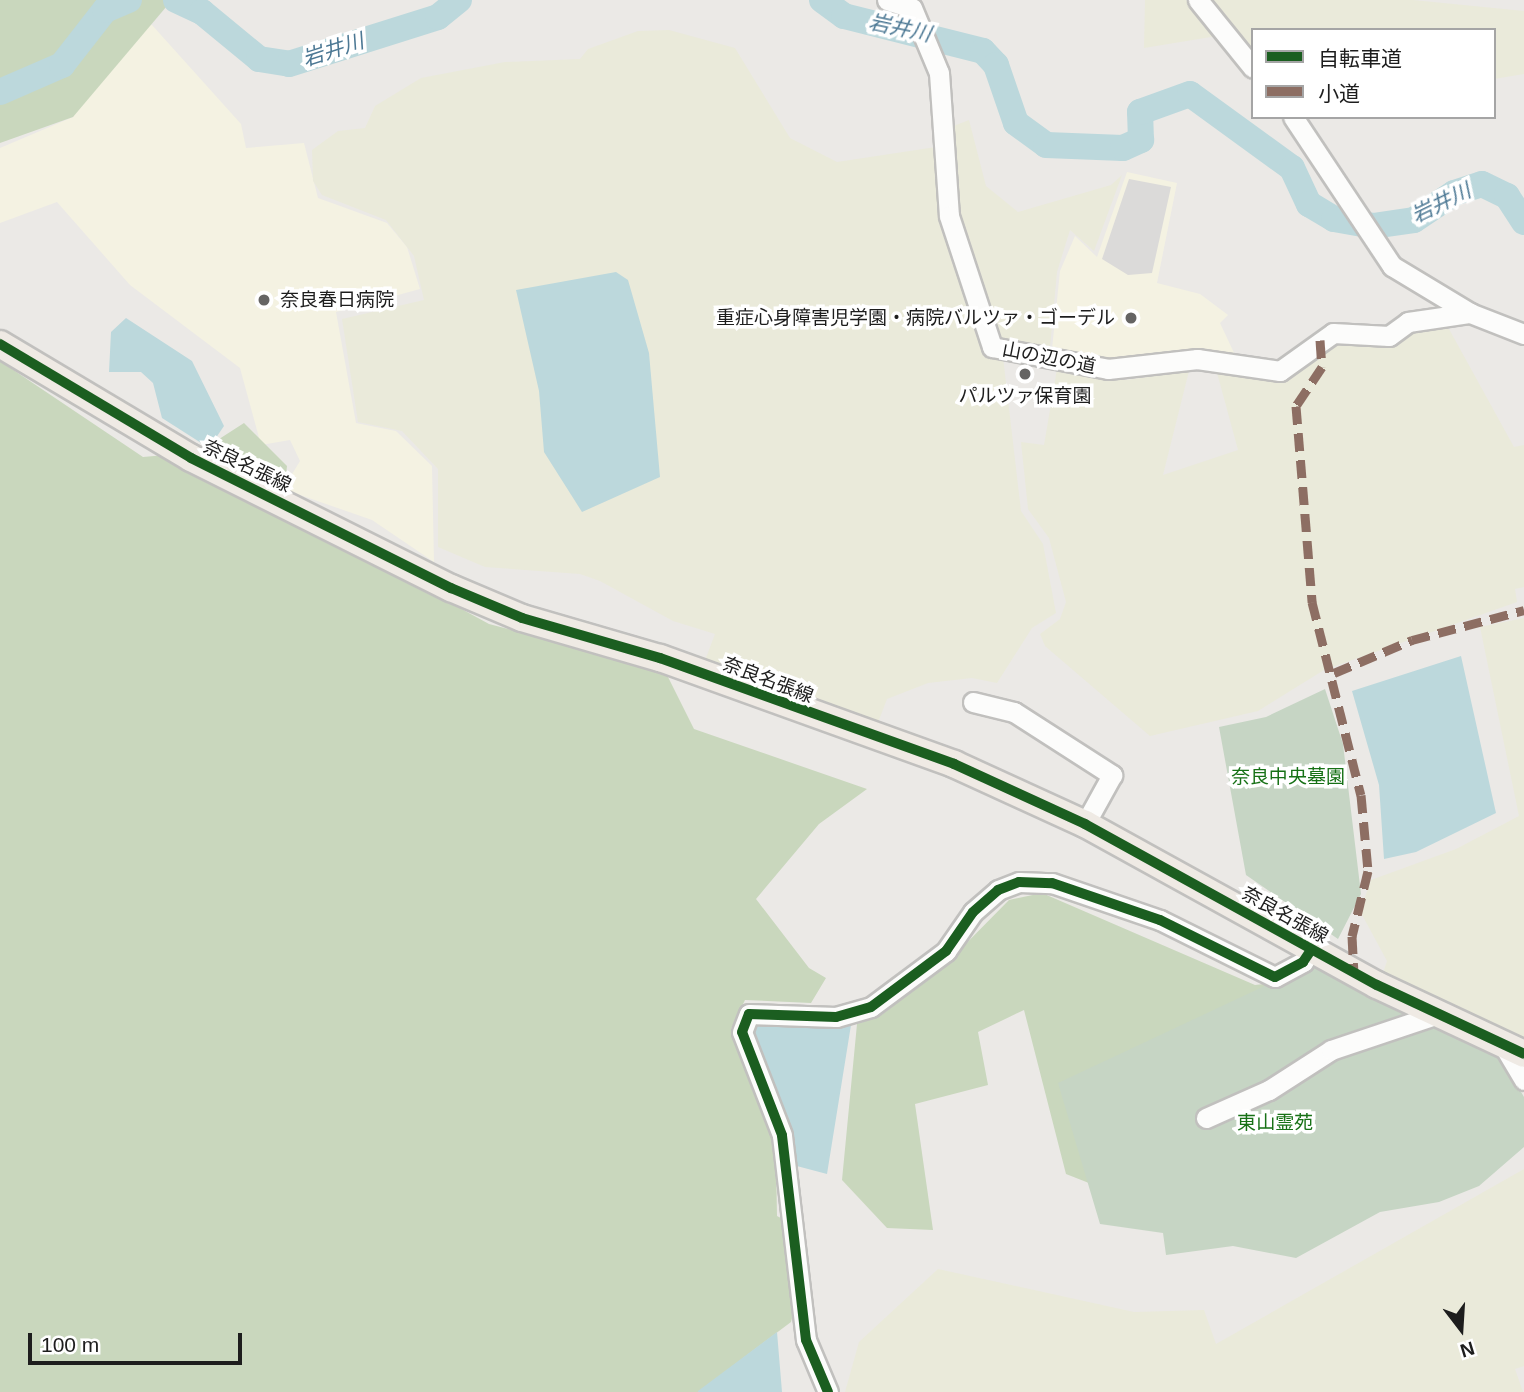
<!DOCTYPE html>
<html>
<head>
<meta charset="utf-8">
<style>
	body { margin:0 }
	#map { position:relative; width:1524px; height:1392px; overflow:hidden; background:#ebe9e6; font-family:Arial,"Noto Sans JP",sans-serif }
	div>[style] { position:absolute }
	.education>* { inset:0; background:#f4f2e2 }
	.farmland>* { inset:0; background:#eaeada }
	.forest>* { inset:0; background:#c9d7bd }
	.cemetery>* { inset:0; background:#c6d5c4 }
	.parking>* { inset:0; background:#dbdad9 }
	.water>* { inset:0; background:#bcd8dc }
	.river>* { height:26px; margin:-13px; padding:0 13px; transform-origin:13px; border-radius:13px; background:#bcd8dc }
	.roads { filter:drop-shadow(2px 0 #c1c0be) drop-shadow(-2px 0 #c1c0be) drop-shadow(0 2px #c1c0be) drop-shadow(0 -2px #c1c0be) }
	.minor>* { height:19px; margin:-9.5px; padding:0 9.5px; transform-origin:9.5px; border-radius:9.5px; background:#fcfcfb }
	.major>* { height:26px; margin:-13px; padding:0 13px; transform-origin:13px; border-radius:13px; background:#efeae4 }
	.quiet>* { height:9px; margin-top:-4.5px; transform-origin:0; background:repeating-linear-gradient(90deg,#8d6e63 0 18px,transparent 0 27px) }
	.cycleway>* { height:10px; margin:-5px; padding:0 5px; transform-origin:5px; border-radius:5px; background:#1b5e20 }
	.dots>* { width:19px; height:19px; translate:-50% -50%; box-sizing:border-box; border:4px solid #fff; border-radius:50% }
	span { translate:-50% -50%; white-space:nowrap; text-align:center; line-height:1.15; -webkit-text-stroke:7px #fff; paint-order:stroke }
	.poi-label { font-size:19px; color:#1d1d1d }
	.left { translate:0 -50%; text-align:left }
	.right { translate:-100% -50%; text-align:right }
	.street-label { font-size:19px; color:#1d1d1d }
	.park-label { font-size:19px; color:#177116 }
	.water-label { font-size:21px; color:#4c7894; font-style:italic }
	.legend { position:absolute; left:1251px; top:28px; width:245px; height:91px; box-sizing:border-box; background:#fff; border:2px solid #a5a5a5; margin:0; padding:9px 12px; list-style:none; font-size:21px; color:#1d1d1d }
	.legend li { display:flex; align-items:center; gap:14px; height:35px }
	.legend b { width:35px; border:2px solid #a5a5a5 }
	.north { position:absolute; left:1426px; top:1294px; width:70px; height:70px; -webkit-text-stroke:5px #fff; paint-order:stroke; rotate:163deg; font-size:19px; font-weight:700; line-height:28px; text-align:center; color:#1d1d1d }
	.north::after { content:''; display:block; margin:auto; width:24px; height:32px; background:#1d1d1d; clip-path:polygon(50% 0,100% 100%,50% 72%,0 100%) }
	.scale { position:absolute; left:28px; top:1333px; width:214px; height:32px; box-sizing:border-box; border:4px solid #1d1d1d; border-top:0; padding-left:9px; font-size:21px; line-height:24px; white-space:nowrap; color:#1d1d1d; -webkit-text-stroke:5px #fff; paint-order:stroke }
</style>
</head>
<body>
<div id="map">
	<div class="education">
		<i style="clip-path:polygon(127px 21px,152px 25px,241px 124px,246px 148px,304px 143px,318px 198px,387px 223px,407px 247px,420px 289px,336px 312px,356px 423px,396px 431px,432px 466px,434px 562px,372px 520px,283px 489px,300px 461px,290px 440px,261px 445px,240px 368px,130px 285px,57px 202px,0 223px,0 148px,73px 117px)"></i>
		<i style="clip-path:polygon(1127px 172px,1177px 183px,1157px 283px,1200px 294px,1228px 315px,1220px 323px,1236px 357px,1111px 366px,1052px 349px,1060px 271px,1075px 236px,1097px 257px)"></i>
	</div>
	<div class="farmland">
		<i style="clip-path:polygon(1145px 0,1186px 0,1217px 36px,1144px 48px)"></i>
		<i style="clip-path:polygon(1213px 0,1413px 0,1524px 11px,1524px 74px,1494px 79px,1494px 30px,1253px 30px,1253px 55px)"></i>
		<i style="clip-path:polygon(669px 30px,735px 48px,790px 138px,837px 162px,936px 147px,1003px 357px,1021px 511px,1043px 544px,1056px 613px,1032px 628px,997px 683px,972px 678px,928px 683px,887px 699px,877px 725px,704px 663px,715px 634px,673px 621px,600px 581px,580px 574px,485px 567px,438px 547px,438px 469px,402px 431px,358px 422px,342px 319px,424px 300px,414px 256px,386px 220px,322px 195px,313px 181px,312px 150px,338px 131px,365px 128px,375px 106px,421px 78px,505px 62px,580px 59px,588px 49px,638px 31px)"></i>
		<i style="clip-path:polygon(969px 120px,986px 186px,1018px 212px,1111px 185px,1122px 175px,1094px 251px,1070px 230px,1057px 272px,1050px 347px,997px 340px,955px 215px,951px 127px)"></i>
		<i style="clip-path:polygon(1449px 329px,1514px 447px,1524px 445px,1524px 587px,1515px 589px,1517px 602px,1324px 670px,1258px 711px,1150px 736px,1045px 646px,1040px 634px,1060px 619px,1066px 602px,1049px 538px,1028px 509px,1021px 442px,1044px 445px,1057px 369px,1126px 380px,1189px 371px,1163px 475px,1238px 450px,1216px 369px,1282px 376px,1323px 342px,1388px 341px,1416px 330px)"></i>
		<i style="clip-path:polygon(1524px 618px,1524px 1044px,1383px 973px,1387px 961px,1360px 911px,1371px 880px,1456px 849px,1519px 816px,1480px 627px)"></i>
		<i style="clip-path:polygon(1524px 1169px,1524px 1366px,1515px 1369px,1523px 1392px,845px 1392px,859px 1342px,938px 1269px,1134px 1312px,1204px 1310px,1216px 1344px)"></i>
	</div>
	<div class="forest">
		<i style="clip-path:polygon(0 0,172px 0,73px 117px,0 143px)"></i>
		<i style="clip-path:polygon(0 361px,143px 457px,199px 452px,244px 423px,287px 466px,282px 511px,489px 624px,665px 671px,694px 729px,867px 789px,819px 824px,756px 899px,809px 968px,826px 978px,811px 1003px,745px 1000px,731px 1029px,767px 1120px,776px 1160px,777px 1216px,802px 1229px,806px 1265px,791px 1322px,698px 1392px,0 1392px)"></i>
		<i style="clip-path:polygon(1042px 893px,1255px 985px,1279px 982px,1122px 1196px,1066px 1174px,1024px 1010px,978px 1032px,988px 1085px,915px 1104px,933px 1230px,887px 1228px,842px 1180px,857px 1024px,880px 1016px,941px 969px,1009px 900px)"></i>
	</div>
	<div class="cemetery">
		<i style="clip-path:polygon(1325px 689px,1343px 744px,1361px 894px,1338px 939px,1246px 875px,1219px 727px,1266px 717px)"></i>
		<i style="clip-path:polygon(1320px 960px,1498px 1052px,1524px 1097px,1524px 1147px,1479px 1186px,1439px 1202px,1380px 1212px,1296px 1258px,1233px 1246px,1166px 1255px,1163px 1233px,1100px 1224px,1058px 1083px)"></i>
	</div>
	<div class="parking">
		<i style="clip-path:polygon(1129px 179px,1171px 187px,1152px 273px,1128px 275px,1102px 259px)"></i>
	</div>
	<div class="water">
		<i style="clip-path:polygon(616px 272px,628px 280px,649px 353px,660px 477px,582px 512px,544px 452px,539px 391px,516px 290px)"></i>
		<i style="clip-path:polygon(126px 318px,192px 361px,224px 426px,209px 448px,162px 418px,153px 383px,141px 372px,109px 372px,111px 332px)"></i>
		<i style="clip-path:polygon(1461px 656px,1496px 813px,1416px 852px,1384px 859px,1379px 785px,1352px 691px)"></i>
		<i style="clip-path:polygon(752px 1023px,851px 1025px,827px 1174px,793px 1165px,787px 1126px,748px 1029px)"></i>
		<i style="clip-path:polygon(777px 1332px,782px 1392px,698px 1392px,698px 1391px)"></i>
	</div>
	<div class="river">
		<i style="left:176px;top:0;width:29px;rotate:25deg"></i>
		<i style="left:202px;top:12px;width:74px;rotate:39.5deg"></i>
		<i style="left:259px;top:59px;width:30px;rotate:9deg"></i>
		<i style="left:289px;top:64px;width:156px;rotate:-17.5deg"></i>
		<i style="left:438px;top:17px;width:27px;rotate:-39deg"></i>
		<i style="left:822px;top:0;width:27px;rotate:36deg"></i>
		<i style="left:844px;top:16px;width:143px;rotate:14.1deg"></i>
		<i style="left:983px;top:51px;width:19px;rotate:47deg"></i>
		<i style="left:996px;top:65px;width:61px;rotate:71deg"></i>
		<i style="left:1016px;top:123px;width:37px;rotate:36deg"></i>
		<i style="left:1046px;top:145px;width:77px;rotate:2.2deg"></i>
		<i style="left:1123px;top:148px;width:20px;rotate:-24deg"></i>
		<i style="left:1141px;top:140px;width:28px;rotate:-92deg"></i>
		<i style="left:1140px;top:112px;width:53px;rotate:-19.8deg"></i>
		<i style="left:1190px;top:94px;width:126px;rotate:36deg"></i>
		<i style="left:1292px;top:168px;width:40px;rotate:65deg"></i>
		<i style="left:1309px;top:204px;width:29px;rotate:31deg"></i>
		<i style="left:1334px;top:219px;width:40px;rotate:10deg"></i>
		<i style="left:1373px;top:226px;width:41px;rotate:-8.3deg"></i>
		<i style="left:1414px;top:220px;width:48px;rotate:-34deg"></i>
		<i style="left:1454px;top:193px;width:29px;rotate:-18deg"></i>
		<i style="left:1482px;top:184px;width:28px;rotate:26deg"></i>
		<i style="left:1507px;top:196px;width:31px;rotate:57deg"></i>
		<i style="left:0;top:92px;width:68px;rotate:-23.5deg"></i>
		<i style="left:62px;top:65px;width:70px;rotate:-52deg"></i>
		<i style="left:105px;top:10px;width:26px;rotate:-23deg"></i>
	</div>
	<div class="roads">
		<div class="minor">
			<i style="left:887px;top:0;width:26px;rotate:18deg"></i>
			<i style="left:912px;top:8px;width:70px;rotate:67.4deg"></i>
			<i style="left:939px;top:73px;width:143px;rotate:86deg"></i>
			<i style="left:949px;top:216px;width:138px;rotate:71.8deg"></i>
			<i style="left:992px;top:347px;width:118px;rotate:10.7deg"></i>
			<i style="left:1108px;top:369px;width:90px;rotate:-6.4deg"></i>
			<i style="left:1197px;top:359px;width:84px;rotate:8.2deg"></i>
			<i style="left:1280px;top:371px;width:65px;rotate:-35.6deg"></i>
			<i style="left:1333px;top:333px;width:56px;rotate:3.1deg"></i>
			<i style="left:1389px;top:336px;width:24px;rotate:-36deg"></i>
			<i style="left:1408px;top:322px;width:63px;rotate:-8.3deg"></i>
			<i style="left:1198px;top:0;width:87px;rotate:51deg"></i>
			<i style="left:1293px;top:117px;width:179px;rotate:56.4deg"></i>
			<i style="left:1392px;top:266px;width:91px;rotate:31.1deg"></i>
			<i style="left:1470px;top:313px;width:58px;rotate:21.3deg"></i>
			<i style="left:973px;top:702px;width:42px;rotate:13.7deg"></i>
			<i style="left:1014px;top:712px;width:117px;rotate:32.7deg"></i>
			<i style="left:1112px;top:775px;width:56px;rotate:118.9deg"></i>
			<i style="left:1502px;top:1043px;width:43px;rotate:59.3deg"></i>
			<i style="left:1206px;top:1118px;width:69px;rotate:-24deg"></i>
			<i style="left:1269px;top:1090px;width:74px;rotate:-32.8deg"></i>
			<i style="left:1331px;top:1050px;width:113px;rotate:-18.6deg"></i>
			<i style="left:828px;top:1392px;width:56px;rotate:-112.9deg"></i>
			<i style="left:806px;top:1340px;width:206px;rotate:-96.7deg"></i>
			<i style="left:782px;top:1135px;width:110px;rotate:-111.2deg"></i>
			<i style="left:742px;top:1032px;width:19px;rotate:-69deg"></i>
			<i style="left:749px;top:1014px;width:87px;rotate:2deg"></i>
			<i style="left:836px;top:1017px;width:36px;rotate:-16deg"></i>
			<i style="left:871px;top:1007px;width:94px;rotate:-36.7deg"></i>
			<i style="left:946px;top:951px;width:47px;rotate:-55.3deg"></i>
			<i style="left:973px;top:912px;width:33px;rotate:-41deg"></i>
			<i style="left:998px;top:890px;width:22px;rotate:-21deg"></i>
			<i style="left:1019px;top:882px;width:33px;rotate:2deg"></i>
			<i style="left:1052px;top:883px;width:114px;rotate:18.9deg"></i>
			<i style="left:1160px;top:920px;width:128px;rotate:26.4deg"></i>
			<i style="left:1275px;top:977px;width:32px;rotate:-28deg"></i>
			<i style="left:1303px;top:962px;width:14px;rotate:-56deg"></i>
		</div>
		<div class="major">
			<i style="left:0;top:344px;width:222px;rotate:30.8deg"></i>
			<i style="left:191px;top:458px;width:291px;rotate:26.6deg"></i>
			<i style="left:451px;top:588px;width:77px;rotate:22.9deg"></i>
			<i style="left:522px;top:618px;width:144px;rotate:16.2deg"></i>
			<i style="left:660px;top:658px;width:313px;rotate:19.8deg"></i>
			<i style="left:954px;top:764px;width:144px;rotate:24.6deg"></i>
			<i style="left:1085px;top:824px;width:333px;rotate:28.9deg"></i>
			<i style="left:1377px;top:985px;width:162px;rotate:25.1deg"></i>
		</div>
	</div>
	<div class="quiet">
		<i style="left:1320px;top:340px;width:27px;rotate:86deg"></i>
		<i style="left:1322px;top:367px;width:47px;rotate:123.7deg"></i>
		<i style="left:1296px;top:406px;width:197px;rotate:85.3deg"></i>
		<i style="left:1312px;top:602px;width:199px;rotate:75.8deg"></i>
		<i style="left:1361px;top:795px;width:76px;rotate:84.7deg"></i>
		<i style="left:1368px;top:871px;width:67px;rotate:103.8deg"></i>
		<i style="left:1352px;top:936px;width:37px;rotate:87deg"></i>
		<i style="left:1334px;top:673px;width:85px;rotate:-22.9deg"></i>
		<i style="left:1412px;top:640px;width:116px;rotate:-15deg"></i>
	</div>
	<div class="cycleway">
		<i style="left:0;top:344px;width:222px;rotate:30.8deg"></i>
		<i style="left:191px;top:458px;width:291px;rotate:26.6deg"></i>
		<i style="left:451px;top:588px;width:77px;rotate:22.9deg"></i>
		<i style="left:522px;top:618px;width:144px;rotate:16.2deg"></i>
		<i style="left:660px;top:658px;width:313px;rotate:19.8deg"></i>
		<i style="left:954px;top:764px;width:144px;rotate:24.6deg"></i>
		<i style="left:1085px;top:824px;width:333px;rotate:28.9deg"></i>
		<i style="left:1377px;top:985px;width:162px;rotate:25.1deg"></i>
		<i style="left:828px;top:1392px;width:56px;rotate:-112.9deg"></i>
		<i style="left:806px;top:1340px;width:206px;rotate:-96.7deg"></i>
		<i style="left:782px;top:1135px;width:110px;rotate:-111.2deg"></i>
		<i style="left:742px;top:1032px;width:19px;rotate:-69deg"></i>
		<i style="left:749px;top:1014px;width:87px;rotate:2deg"></i>
		<i style="left:836px;top:1017px;width:36px;rotate:-16deg"></i>
		<i style="left:871px;top:1007px;width:94px;rotate:-36.7deg"></i>
		<i style="left:946px;top:951px;width:47px;rotate:-55.3deg"></i>
		<i style="left:973px;top:912px;width:33px;rotate:-41deg"></i>
		<i style="left:998px;top:890px;width:22px;rotate:-21deg"></i>
		<i style="left:1019px;top:882px;width:33px;rotate:2deg"></i>
		<i style="left:1052px;top:883px;width:114px;rotate:18.9deg"></i>
		<i style="left:1160px;top:920px;width:128px;rotate:26.4deg"></i>
		<i style="left:1275px;top:977px;width:32px;rotate:-28deg"></i>
		<i style="left:1303px;top:962px;width:14px;rotate:-56deg"></i>
	</div>
	<div class="dots">
		<i style="left:264px;top:300px;background:#656463"></i>
		<i style="left:1131px;top:318px;background:#656463"></i>
		<i style="left:1025px;top:374px;background:#656463"></i>
	</div>
	<div class="poi-label">
		<span class="left" style="left:280px;top:300px">奈良春日病院</span>
		<span class="right" style="left:1115px;top:318px">重症心身障害児学園・病院バルツァ・ゴーデル</span>
		<span style="left:1025px;top:396px">パルツァ保育園</span>
	</div>
	<div class="street-label">
		<span style="left:1049px;top:358px;rotate:11deg">山の辺の道</span>
		<span style="left:247px;top:466px;rotate:26deg">奈良名張線</span>
		<span style="left:768px;top:680px;rotate:21deg">奈良名張線</span>
		<span style="left:1285px;top:915px;rotate:29deg">奈良名張線</span>
	</div>
	<div class="park-label">
		<span style="left:1288px;top:777px">奈良中央墓園</span>
		<span style="left:1275px;top:1123px">東山霊苑</span>
	</div>
	<div class="water-label">
		<span style="left:900px;top:28px;rotate:12deg">岩井川</span>
		<span style="left:333px;top:50px;rotate:-18deg">岩井川</span>
		<span style="left:1441px;top:203px;rotate:-26deg">岩井川</span>
	</div>
	<ul class="legend">
	<li><b style="height:9px;background:#1b5e20"></b>自転車道</li>
	<li><b style="height:9px;background:#8d6e63"></b>小道</li>
	</ul>
	<div class="north">N</div>
	<div class="scale">100 m</div>
</div>
</body>
</html>
